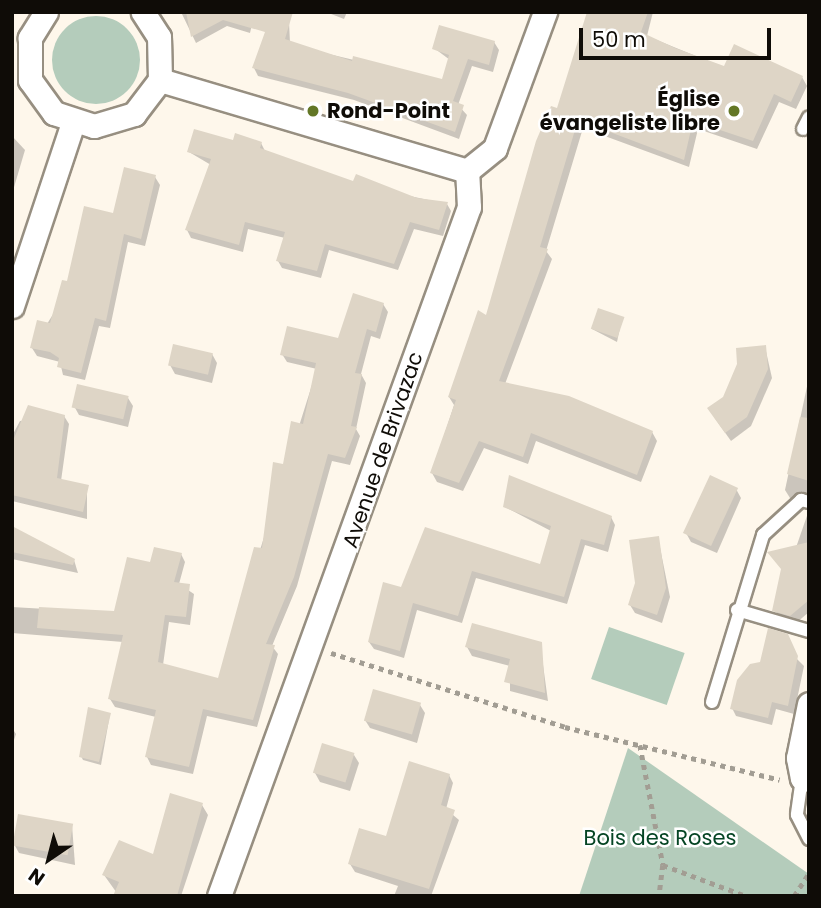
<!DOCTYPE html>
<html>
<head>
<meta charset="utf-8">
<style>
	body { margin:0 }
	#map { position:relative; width:821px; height:908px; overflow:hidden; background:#fef7eb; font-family:Poppins,sans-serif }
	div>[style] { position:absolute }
	.green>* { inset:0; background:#b4ccbb; transform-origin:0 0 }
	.round { border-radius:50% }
	.shadow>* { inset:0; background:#0003 }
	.building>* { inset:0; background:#ded5c6; transform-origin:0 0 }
	.path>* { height:4.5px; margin-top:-2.25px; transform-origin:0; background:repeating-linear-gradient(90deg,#a29d93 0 5px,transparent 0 10px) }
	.roads { filter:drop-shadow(2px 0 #978f81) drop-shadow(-2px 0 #978f81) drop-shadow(0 2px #978f81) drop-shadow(0 -2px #978f81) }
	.lane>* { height:12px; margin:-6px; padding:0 6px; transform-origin:6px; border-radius:6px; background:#fff }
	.street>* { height:23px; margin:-11.5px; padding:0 11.5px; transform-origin:11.5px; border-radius:11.5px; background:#fff }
	.dots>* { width:19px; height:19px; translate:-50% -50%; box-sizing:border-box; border:4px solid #fff; border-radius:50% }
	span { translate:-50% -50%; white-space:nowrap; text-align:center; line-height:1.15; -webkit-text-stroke:5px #fff; paint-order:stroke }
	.poi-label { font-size:21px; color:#0f0c07; font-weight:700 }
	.right { translate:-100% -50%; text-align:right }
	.left { translate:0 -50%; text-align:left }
	.street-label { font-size:21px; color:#0f0c07 }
	.park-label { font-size:21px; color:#054524 }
	.frame { position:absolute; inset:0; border:14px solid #0f0c07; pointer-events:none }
	.north { position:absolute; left:14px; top:824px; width:70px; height:70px; -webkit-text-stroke:5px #fff; paint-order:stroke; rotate:215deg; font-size:19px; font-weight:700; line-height:28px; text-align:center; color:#0f0c07 }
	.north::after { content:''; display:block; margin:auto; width:24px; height:32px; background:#0f0c07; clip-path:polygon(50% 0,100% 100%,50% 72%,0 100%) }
	.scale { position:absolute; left:579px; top:28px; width:192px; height:32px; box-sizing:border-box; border:4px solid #0f0c07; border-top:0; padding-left:9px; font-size:21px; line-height:24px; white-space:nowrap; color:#0f0c07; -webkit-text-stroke:5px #fff; paint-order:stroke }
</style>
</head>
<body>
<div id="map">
	<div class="green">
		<i class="round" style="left:52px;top:16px;width:88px;height:88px"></i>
		<i style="left:609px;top:627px;width:80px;height:55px;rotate:19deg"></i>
		<i style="clip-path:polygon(628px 748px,809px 874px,809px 896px,579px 896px)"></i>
	</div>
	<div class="shadow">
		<i style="clip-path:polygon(181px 12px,255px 12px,250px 33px,227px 26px,196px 43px)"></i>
		<i style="clip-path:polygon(326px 12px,347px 12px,344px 19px)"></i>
		<i style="clip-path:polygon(599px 12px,653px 12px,647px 36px,725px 68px,802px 77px,807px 86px,796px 109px,779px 102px,757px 149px,698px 129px,689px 167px,583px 128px,546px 251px,552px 259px,505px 384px,652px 432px,657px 441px,641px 482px,536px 441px,528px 464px,484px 448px,463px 491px,437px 482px,432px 473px,454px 405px,449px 397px,487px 317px)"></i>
		<i style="clip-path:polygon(289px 21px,290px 43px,299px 47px,443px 81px,450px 60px,434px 48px,494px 42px,499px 50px,493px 72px,472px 66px,458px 105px,467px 115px,459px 139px,354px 100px,258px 76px,254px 68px)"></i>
		<i style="clip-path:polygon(12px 136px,25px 150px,12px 194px)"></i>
		<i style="clip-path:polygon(234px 142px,261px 143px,265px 151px,354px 184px,447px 204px,451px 211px,443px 236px,414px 229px,398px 270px,329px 250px,321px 278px,282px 268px,278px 261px,285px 238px,248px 229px,243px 252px,191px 238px,187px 230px,211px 165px,189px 152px)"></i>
		<i style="clip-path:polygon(155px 177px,160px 185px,145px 246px,128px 242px,110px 328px,99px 326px,85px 380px,63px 375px,60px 362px,37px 356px,32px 348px,115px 215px)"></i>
		<i style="clip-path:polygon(383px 304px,388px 312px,380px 339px,371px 336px,361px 374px,366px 383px,356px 429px,360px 436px,350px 465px,332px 461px,297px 586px,272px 646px,278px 654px,257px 727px,207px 716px,193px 774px,151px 765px,147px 757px,156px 717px,115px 707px,110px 699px,123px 642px,12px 633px,12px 595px,12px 607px,115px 613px,151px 564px,181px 554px,185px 562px,179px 584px,194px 594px,190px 625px,169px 622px,163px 665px,219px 680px,317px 369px,287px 362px,282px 354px,340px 340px)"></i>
		<i style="clip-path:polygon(622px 318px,617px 342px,592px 329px)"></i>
		<i style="clip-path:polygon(765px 347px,772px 378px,751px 426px,731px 441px,714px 417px)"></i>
		<i style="clip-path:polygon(212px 354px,217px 363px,212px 383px,175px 374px,170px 365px)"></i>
		<i style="clip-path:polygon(809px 377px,809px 500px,790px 498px,785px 490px)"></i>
		<i style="clip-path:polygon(128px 398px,133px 406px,128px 427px,79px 415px,74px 406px)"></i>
		<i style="clip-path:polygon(64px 416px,69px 424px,61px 481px,87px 487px,87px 519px,12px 501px,12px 436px,20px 421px)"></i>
		<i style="clip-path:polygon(736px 489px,741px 498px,717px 553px,691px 542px,686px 533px)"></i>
		<i style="clip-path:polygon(505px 507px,611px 517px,615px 525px,608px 552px,585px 545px,567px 604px,476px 578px,462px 623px,417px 610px,404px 658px,374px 649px,369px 642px,402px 589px,426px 529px,541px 566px,551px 531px)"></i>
		<i style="clip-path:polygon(809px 510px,809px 612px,795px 624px,774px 611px)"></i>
		<i style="clip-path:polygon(12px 528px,74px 560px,78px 573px,12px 559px)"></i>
		<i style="clip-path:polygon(658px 538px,670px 597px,662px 623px,635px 613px,630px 605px)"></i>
		<i style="clip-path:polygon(540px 643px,548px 701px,510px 691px,510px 666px,472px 656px,467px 647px)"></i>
		<i style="clip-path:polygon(794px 656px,804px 666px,794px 714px,776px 709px,772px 725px,736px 716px,732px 708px)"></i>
		<i style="clip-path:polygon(420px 705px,425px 713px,417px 743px,370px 728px,365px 720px)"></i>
		<i style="clip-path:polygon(110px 714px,101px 765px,83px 760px,81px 756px)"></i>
		<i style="clip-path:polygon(12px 728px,16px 734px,12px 746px)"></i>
		<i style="clip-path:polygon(354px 755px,359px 763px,350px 791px,320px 782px,315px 773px)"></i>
		<i style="clip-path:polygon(449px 775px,453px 783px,446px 809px,459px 820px,431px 896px,394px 896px,398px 886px,355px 872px,350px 864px,387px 839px)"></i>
		<i style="clip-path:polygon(202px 805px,208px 815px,181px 896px,119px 896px,104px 875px,154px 856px)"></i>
		<i style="clip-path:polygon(72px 825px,75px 865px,19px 853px,14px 844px)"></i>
	</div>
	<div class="building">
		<i style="clip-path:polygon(186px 12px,293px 12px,285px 39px,352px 61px,353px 56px,442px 79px,449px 55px,432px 49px,439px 25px,495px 41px,489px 65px,468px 59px,453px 101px,464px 105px,455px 132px,348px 93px,252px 68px,265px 32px,223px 20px,191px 37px)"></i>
		<i style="clip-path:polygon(587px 12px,648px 12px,641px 32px,675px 48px,724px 66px,734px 44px,803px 76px,791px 102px,774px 94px,753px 141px,693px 121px,684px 160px,578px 120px,540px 247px,548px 249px,499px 381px,569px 396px,653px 431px,637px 475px,531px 433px,523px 457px,479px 441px,459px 483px,430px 473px,456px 400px,448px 397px,478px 310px,486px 315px,536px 141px,551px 106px,557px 108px)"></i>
		<i style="clip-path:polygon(194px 129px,233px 140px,235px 133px,262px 142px,260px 148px,353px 181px,356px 174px,417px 198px,448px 202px,439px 230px,410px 222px,394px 264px,325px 244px,317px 271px,276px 261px,285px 232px,245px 222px,239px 245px,185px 230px,211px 159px,187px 152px)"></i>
		<i style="clip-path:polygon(124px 167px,156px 175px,141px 239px,124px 234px,106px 321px,95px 318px,81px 373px,57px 367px,59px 358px,50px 352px,30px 348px,37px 320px,50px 323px,62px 280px,67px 281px,84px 206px,113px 213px)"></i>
		<i style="clip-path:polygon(353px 293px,384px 303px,376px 332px,367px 329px,355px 373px,362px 374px,351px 426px,357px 427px,345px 458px,328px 454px,294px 577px,266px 644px,275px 645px,253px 720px,203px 709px,189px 767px,145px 757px,156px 710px,108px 699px,123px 635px,37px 628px,39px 607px,114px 611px,127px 557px,150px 562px,154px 547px,182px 553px,174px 582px,190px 584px,186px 617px,165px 615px,158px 662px,218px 678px,254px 547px,262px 548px,273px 462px,283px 464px,291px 421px,303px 424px,316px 363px,280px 355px,287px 326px,338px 338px)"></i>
		<i style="left:598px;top:308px;width:28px;height:22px;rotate:19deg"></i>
		<i style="left:173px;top:344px;width:41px;height:22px;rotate:13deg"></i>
		<i style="clip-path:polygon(766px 345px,768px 369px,747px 417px,725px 433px,707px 408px,723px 397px,737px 364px,736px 348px)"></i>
		<i style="left:77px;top:384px;width:53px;height:24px;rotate:13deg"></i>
		<i style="clip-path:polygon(28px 405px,65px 415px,57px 478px,89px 485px,83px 512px,12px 495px,12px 443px)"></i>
		<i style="clip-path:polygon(800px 417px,809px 418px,809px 481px,787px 474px)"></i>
		<i style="clip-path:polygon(509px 475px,612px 516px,604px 545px,581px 539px,564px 597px,472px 571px,458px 616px,413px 603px,400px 651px,368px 642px,383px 582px,401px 587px,425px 527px,540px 564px,551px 526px,503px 507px)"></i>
		<i style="left:710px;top:475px;width:31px;height:64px;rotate:25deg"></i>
		<i style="clip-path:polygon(12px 526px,75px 559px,73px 565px,12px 552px)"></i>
		<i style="clip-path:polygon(659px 536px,666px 588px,657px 615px,628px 605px,635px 583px,629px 540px)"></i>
		<i style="clip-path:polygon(809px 542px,809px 600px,790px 616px,772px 611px,781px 569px,767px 552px)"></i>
		<i style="clip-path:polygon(472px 623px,542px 642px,545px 693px,504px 682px,510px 659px,465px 647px)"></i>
		<i style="clip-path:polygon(768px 628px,788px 634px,798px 656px,788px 706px,772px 702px,768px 718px,730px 709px,737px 680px,750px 664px,760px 662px)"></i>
		<i style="left:373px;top:689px;width:50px;height:33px;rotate:16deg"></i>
		<i style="clip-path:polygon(88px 707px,111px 713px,99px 762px,79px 757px)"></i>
		<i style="left:322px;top:743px;width:34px;height:31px;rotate:17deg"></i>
		<i style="clip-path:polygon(409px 761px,450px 774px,441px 805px,455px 810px,429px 889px,348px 864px,359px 828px,386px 836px)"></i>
		<i style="clip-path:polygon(170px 793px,203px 803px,177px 896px,113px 896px,119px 882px,102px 875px,119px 840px,153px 854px)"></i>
		<i style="left:18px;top:814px;width:56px;height:32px;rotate:10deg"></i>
	</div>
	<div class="path">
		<i style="left:331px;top:653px;width:245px;rotate:17.5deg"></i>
		<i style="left:565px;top:727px;width:221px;rotate:13.8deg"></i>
		<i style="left:640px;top:745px;width:122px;rotate:79.1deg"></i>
		<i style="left:663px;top:865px;width:31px;rotate:97deg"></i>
		<i style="left:663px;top:865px;width:89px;rotate:20.5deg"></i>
		<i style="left:794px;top:896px;width:27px;rotate:-57deg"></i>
	</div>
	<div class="roads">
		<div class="lane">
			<i style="left:803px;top:129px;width:13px;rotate:-63deg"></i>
			<i style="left:737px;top:610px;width:75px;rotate:16.3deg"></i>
			<i style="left:712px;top:702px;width:175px;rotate:-73deg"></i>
			<i style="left:763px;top:535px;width:52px;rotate:-42.6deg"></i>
			<i style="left:801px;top:500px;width:8px;rotate:14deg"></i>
			<i style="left:802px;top:778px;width:37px;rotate:98deg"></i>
			<i style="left:797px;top:815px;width:27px;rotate:63deg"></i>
		</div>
		<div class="street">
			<i style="left:46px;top:12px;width:31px;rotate:122deg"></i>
			<i style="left:30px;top:38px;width:42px;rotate:90deg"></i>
			<i style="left:30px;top:80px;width:41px;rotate:54deg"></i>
			<i style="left:54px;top:113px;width:42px;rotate:18deg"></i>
			<i style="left:94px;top:126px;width:42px;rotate:-16.7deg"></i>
			<i style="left:134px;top:114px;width:43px;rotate:-52.6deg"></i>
			<i style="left:160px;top:80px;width:43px;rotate:-91.3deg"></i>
			<i style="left:159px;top:37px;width:30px;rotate:-123deg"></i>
			<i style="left:160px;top:80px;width:320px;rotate:16.5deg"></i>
			<i style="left:467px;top:171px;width:36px;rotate:-39deg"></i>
			<i style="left:495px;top:148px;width:145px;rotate:-69.8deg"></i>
			<i style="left:12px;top:306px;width:193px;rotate:-71.6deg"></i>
			<i style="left:809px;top:704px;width:55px;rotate:101.5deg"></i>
			<i style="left:798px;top:758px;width:20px;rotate:79deg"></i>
			<i style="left:802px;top:778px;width:7px;rotate:16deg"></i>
			<i style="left:219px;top:896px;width:733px;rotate:-70.06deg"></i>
			<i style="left:469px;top:207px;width:36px;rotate:-93deg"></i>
		</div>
	</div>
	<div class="dots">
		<i style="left:313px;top:111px;background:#637726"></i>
		<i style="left:734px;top:111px;background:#637726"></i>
	</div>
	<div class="poi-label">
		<span class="right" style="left:720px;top:111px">Église<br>évangeliste libre</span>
		<span class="left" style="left:327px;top:111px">Rond-Point</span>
	</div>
	<div class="street-label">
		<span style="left:383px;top:450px;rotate:-71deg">Avenue de Brivazac</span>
	</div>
	<div class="park-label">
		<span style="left:660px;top:838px">Bois des Roses</span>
	</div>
	<div class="frame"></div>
	<div class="north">N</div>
	<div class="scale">50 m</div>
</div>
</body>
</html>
